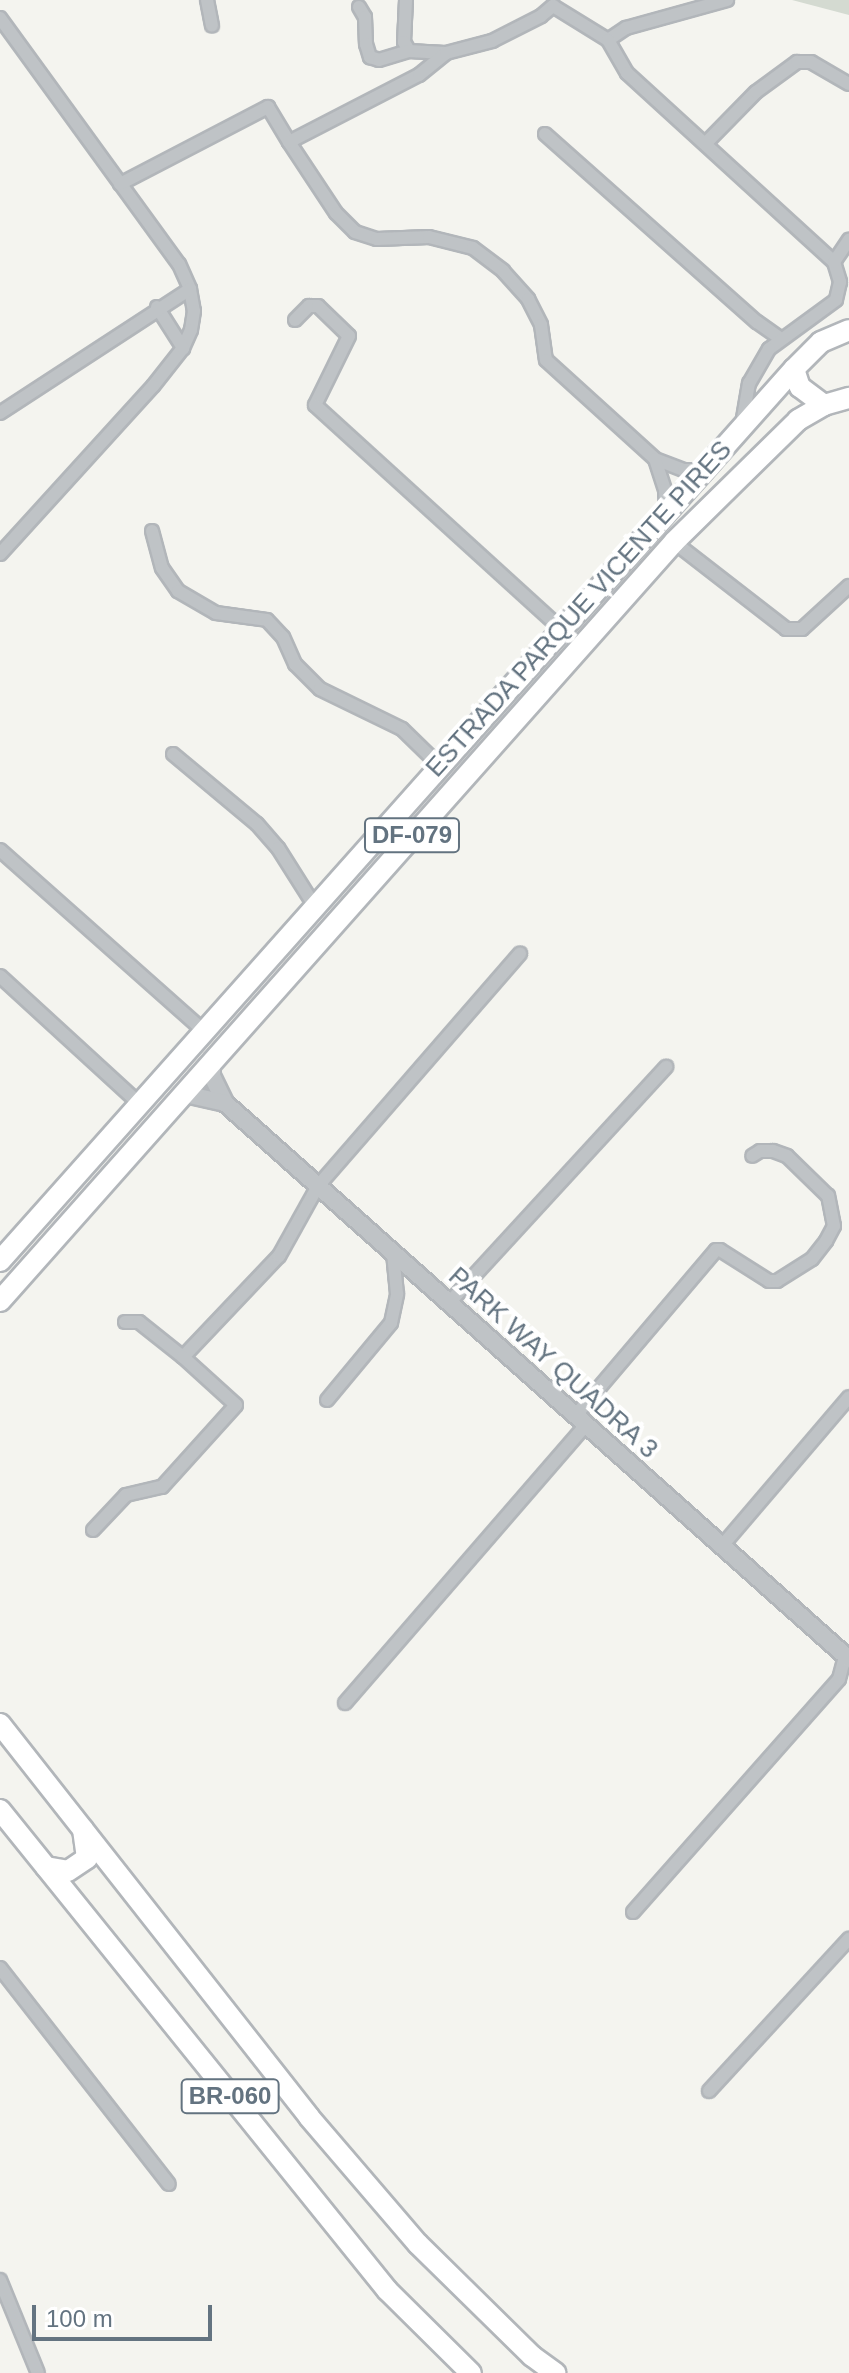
<!DOCTYPE html>
<html>
<head>
<meta charset="utf-8">
<style>
	body { margin:0 }
	#map { position:relative; width:849px; height:2373px; overflow:hidden; background:#f4f4ef; font-family:Arial,sans-serif }
	div>[style] { position:absolute }
	.green>* { inset:0; background:#d4dad1 }
	.roads { filter:drop-shadow(2px 0 #b2b6ba) drop-shadow(-2px 0 #b2b6ba) drop-shadow(0 2px #b2b6ba) drop-shadow(0 -2px #b2b6ba) }
	.minor>* { height:12px; margin:-6px; padding:0 6px; transform-origin:6px; border-radius:6px; background:#bfc3c6 }
	.tertiary>* { height:16px; margin:-8px; padding:0 8px; transform-origin:8px; border-radius:8px; background:#bfc3c6 }
	.primary>* { height:20px; margin:-10px; padding:0 10px; transform-origin:10px; border-radius:10px; background:#fff }
	.trunk>* { height:20px; margin:-10px; padding:0 10px; transform-origin:10px; border-radius:10px; background:#fff }
	span { translate:-50% -50%; white-space:nowrap; text-align:center; line-height:1.15; -webkit-text-stroke:8px #fff; paint-order:stroke }
	.shield-label span { padding:2px 6px; background:#fff; border:2px solid; border-radius:6px; -webkit-text-stroke-width:0 }
	.shield-label { font-size:24px; color:#637380; font-weight:700 }
	.street-label { font-size:26px; color:#637380 }
	.scale { position:absolute; left:32px; top:2305px; width:180px; height:36px; box-sizing:border-box; border:4px solid #637380; border-top:0; padding-left:10px; font-size:24px; line-height:28px; white-space:nowrap; color:#637380; -webkit-text-stroke:6px #fff; paint-order:stroke }
</style>
</head>
<body>
<div id="map">
	<div class="green">
		<i style="clip-path:polygon(792px 0,849px 0,849px 15px)"></i>
	</div>
	<div class="roads">
		<div class="minor">
			<i style="left:207px;top:0;width:26px;rotate:79deg"></i>
			<i style="left:406px;top:0;width:42px;rotate:92.7deg"></i>
			<i style="left:404px;top:42px;width:10px;rotate:61deg"></i>
			<i style="left:409px;top:51px;width:36px;rotate:3deg"></i>
			<i style="left:359px;top:7px;width:12px;rotate:59deg"></i>
			<i style="left:365px;top:17px;width:27px;rotate:88deg"></i>
			<i style="left:366px;top:44px;width:14px;rotate:73deg"></i>
			<i style="left:370px;top:57px;width:9px;rotate:18deg"></i>
			<i style="left:379px;top:60px;width:31px;rotate:-17deg"></i>
			<i style="left:0;top:18px;width:304px;rotate:54deg"></i>
			<i style="left:179px;top:264px;width:27px;rotate:66deg"></i>
			<i style="left:190px;top:289px;width:22px;rotate:80deg"></i>
			<i style="left:194px;top:311px;width:19px;rotate:99deg"></i>
			<i style="left:191px;top:330px;width:20px;rotate:114deg"></i>
			<i style="left:183px;top:348px;width:48px;rotate:128.3deg"></i>
			<i style="left:153px;top:386px;width:227px;rotate:132.3deg"></i>
			<i style="left:608px;top:40px;width:22px;rotate:-34deg"></i>
			<i style="left:626px;top:28px;width:105px;rotate:-15.5deg"></i>
			<i style="left:545px;top:134px;width:283px;rotate:41.6deg"></i>
			<i style="left:757px;top:322px;width:28px;rotate:35deg"></i>
			<i style="left:289px;top:142px;width:85px;rotate:56.5deg"></i>
			<i style="left:336px;top:213px;width:27px;rotate:45deg"></i>
			<i style="left:355px;top:232px;width:23px;rotate:18deg"></i>
			<i style="left:377px;top:239px;width:52px;rotate:-2.2deg"></i>
			<i style="left:429px;top:237px;width:45px;rotate:14deg"></i>
			<i style="left:473px;top:248px;width:38px;rotate:37deg"></i>
			<i style="left:503px;top:271px;width:38px;rotate:48deg"></i>
			<i style="left:528px;top:299px;width:29px;rotate:63deg"></i>
			<i style="left:541px;top:325px;width:35px;rotate:82deg"></i>
			<i style="left:546px;top:360px;width:147px;rotate:42.2deg"></i>
			<i style="left:655px;top:459px;width:31px;rotate:21deg"></i>
			<i style="left:684px;top:470px;width:20px"></i>
			<i style="left:706px;top:143px;width:71px;rotate:-45.6deg"></i>
			<i style="left:756px;top:92px;width:51px;rotate:-36.2deg"></i>
			<i style="left:797px;top:62px;width:14px"></i>
			<i style="left:811px;top:62px;width:44px;rotate:30.1deg"></i>
			<i style="left:120px;top:184px;width:167px;rotate:-27.5deg"></i>
			<i style="left:268px;top:107px;width:41px;rotate:59deg"></i>
			<i style="left:289px;top:142px;width:146px;rotate:-27.3deg"></i>
			<i style="left:419px;top:75px;width:35px;rotate:-39deg"></i>
			<i style="left:446px;top:53px;width:48px;rotate:-14.6deg"></i>
			<i style="left:492px;top:41px;width:55px;rotate:-27deg"></i>
			<i style="left:541px;top:16px;width:16px;rotate:-40deg"></i>
			<i style="left:553px;top:6px;width:65px;rotate:31.7deg"></i>
			<i style="left:608px;top:40px;width:38px;rotate:60deg"></i>
			<i style="left:627px;top:73px;width:280px;rotate:42.4deg"></i>
			<i style="left:834px;top:262px;width:21px;rotate:73deg"></i>
			<i style="left:840px;top:282px;width:18px;rotate:103deg"></i>
			<i style="left:836px;top:300px;width:83px;rotate:143.8deg"></i>
			<i style="left:769px;top:349px;width:39px;rotate:120deg"></i>
			<i style="left:749px;top:383px;width:42px;rotate:99.7deg"></i>
			<i style="left:834px;top:262px;width:27px;rotate:-56deg"></i>
			<i style="left:157px;top:307px;width:49px;rotate:57.6deg"></i>
			<i style="left:295px;top:320px;width:20px;rotate:-45deg"></i>
			<i style="left:309px;top:306px;width:9px"></i>
			<i style="left:318px;top:306px;width:43px;rotate:44.1deg"></i>
			<i style="left:349px;top:336px;width:77px;rotate:116.2deg"></i>
			<i style="left:315px;top:405px;width:333px;rotate:42.3deg"></i>
			<i style="left:0;top:413px;width:227px;rotate:-33.1deg"></i>
			<i style="left:655px;top:459px;width:33px;rotate:72deg"></i>
			<i style="left:665px;top:490px;width:21px;rotate:87deg"></i>
			<i style="left:152px;top:531px;width:38px;rotate:75deg"></i>
			<i style="left:162px;top:568px;width:28px;rotate:55deg"></i>
			<i style="left:178px;top:591px;width:44px;rotate:30.1deg"></i>
			<i style="left:216px;top:613px;width:51px;rotate:7.8deg"></i>
			<i style="left:267px;top:620px;width:23px;rotate:47deg"></i>
			<i style="left:283px;top:637px;width:30px;rotate:66deg"></i>
			<i style="left:295px;top:664px;width:35px;rotate:45deg"></i>
			<i style="left:320px;top:689px;width:91px;rotate:26deg"></i>
			<i style="left:402px;top:729px;width:53px;rotate:44.2deg"></i>
			<i style="left:674px;top:542px;width:142px;rotate:37.8deg"></i>
			<i style="left:786px;top:629px;width:16px"></i>
			<i style="left:802px;top:629px;width:64px;rotate:-42.5deg"></i>
			<i style="left:173px;top:754px;width:109px;rotate:39.8deg"></i>
			<i style="left:257px;top:824px;width:32px;rotate:49deg"></i>
			<i style="left:278px;top:848px;width:67px;rotate:57.7deg"></i>
			<i style="left:0;top:850px;width:276px;rotate:41.6deg"></i>
			<i style="left:0;top:976px;width:191px;rotate:42.5deg"></i>
			<i style="left:449px;top:1303px;width:321px;rotate:-47.4deg"></i>
			<i style="left:125px;top:1322px;width:14px"></i>
			<i style="left:139px;top:1322px;width:56px;rotate:38.5deg"></i>
			<i style="left:183px;top:1357px;width:139px;rotate:-46.5deg"></i>
			<i style="left:279px;top:1256px;width:80px;rotate:-60.9deg"></i>
			<i style="left:318px;top:1186px;width:308px;rotate:-49deg"></i>
			<i style="left:327px;top:1400px;width:100px;rotate:-50.3deg"></i>
			<i style="left:391px;top:1323px;width:30px;rotate:-78deg"></i>
			<i style="left:397px;top:1294px;width:41px;rotate:-95.6deg"></i>
			<i style="left:576px;top:1415px;width:216px;rotate:-49.7deg"></i>
			<i style="left:716px;top:1250px;width:4px"></i>
			<i style="left:720px;top:1250px;width:58px;rotate:32.3deg"></i>
			<i style="left:769px;top:1281px;width:8px"></i>
			<i style="left:777px;top:1281px;width:41px;rotate:-32.2deg"></i>
			<i style="left:812px;top:1259px;width:23px;rotate:-52deg"></i>
			<i style="left:826px;top:1241px;width:17px;rotate:-62deg"></i>
			<i style="left:834px;top:1226px;width:31px;rotate:-101deg"></i>
			<i style="left:828px;top:1196px;width:57px;rotate:-135.7deg"></i>
			<i style="left:787px;top:1156px;width:15px;rotate:-160deg"></i>
			<i style="left:773px;top:1151px;width:13px;rotate:180deg"></i>
			<i style="left:760px;top:1151px;width:9px;rotate:148deg"></i>
			<i style="left:93px;top:1530px;width:48px;rotate:-46.7deg"></i>
			<i style="left:126px;top:1495px;width:37px;rotate:-13deg"></i>
			<i style="left:162px;top:1487px;width:110px;rotate:-47.9deg"></i>
			<i style="left:236px;top:1405px;width:72px;rotate:-137.8deg"></i>
			<i style="left:721px;top:1547px;width:197px;rotate:-49.5deg"></i>
			<i style="left:345px;top:1703px;width:369px;rotate:-49.1deg"></i>
			<i style="left:633px;top:1912px;width:311px;rotate:-48.5deg"></i>
			<i style="left:839px;top:1679px;width:24px;rotate:-75deg"></i>
			<i style="left:0;top:1968px;width:274px;rotate:52deg"></i>
			<i style="left:709px;top:2091px;width:207px;rotate:-47.4deg"></i>
			<i style="left:0;top:2280px;width:100px;rotate:67.8deg"></i>
		</div>
		<div class="tertiary">
			<i style="left:212px;top:1060px;width:16px;rotate:90deg"></i>
			<i style="left:212px;top:1076px;width:30px;rotate:64deg"></i>
			<i style="left:225px;top:1103px;width:836px;rotate:41.7deg"></i>
			<i style="left:185px;top:1094px;width:41px;rotate:12.7deg"></i>
		</div>
		<div class="primary">
			<i style="left:794px;top:369px;width:19px;rotate:72deg"></i>
			<i style="left:800px;top:387px;width:30px;rotate:37deg"></i>
			<i style="left:0;top:1261px;width:1194px;rotate:-48.33deg"></i>
			<i style="left:794px;top:369px;width:38px;rotate:-45deg"></i>
			<i style="left:821px;top:342px;width:30px;rotate:-23deg"></i>
			<i style="left:0;top:1301px;width:1015px;rotate:-48.39deg"></i>
			<i style="left:674px;top:542px;width:174px;rotate:-44.5deg"></i>
			<i style="left:798px;top:420px;width:30px;rotate:-30deg"></i>
			<i style="left:824px;top:405px;width:26px;rotate:-16deg"></i>
		</div>
		<div class="trunk">
			<i style="left:0;top:1724px;width:500px;rotate:51.8deg"></i>
			<i style="left:309px;top:2117px;width:167px;rotate:49.4deg"></i>
			<i style="left:418px;top:2244px;width:160px;rotate:44.5deg"></i>
			<i style="left:532px;top:2356px;width:29px;rotate:36deg"></i>
			<i style="left:0;top:1810px;width:617px;rotate:51.12deg"></i>
			<i style="left:387px;top:2290px;width:118px;rotate:44.7deg"></i>
			<i style="left:46px;top:1867px;width:22px;rotate:10deg"></i>
			<i style="left:68px;top:1871px;width:23px;rotate:-34deg"></i>
			<i style="left:87px;top:1858px;width:29px;rotate:-98deg"></i>
		</div>
	</div>
	<div class="shield-label">
		<span style="left:412px;top:835px">DF-079</span>
		<span style="left:230px;top:2096px">BR-060</span>
	</div>
	<div class="street-label">
		<span style="left:579px;top:609px;rotate:-48deg">ESTRADA PARQUE VICENTE PIRES</span>
		<span style="left:553px;top:1363px;rotate:42deg">PARK WAY QUADRA 3</span>
	</div>
	<div class="scale">100 m</div>
</div>
</body>
</html>
